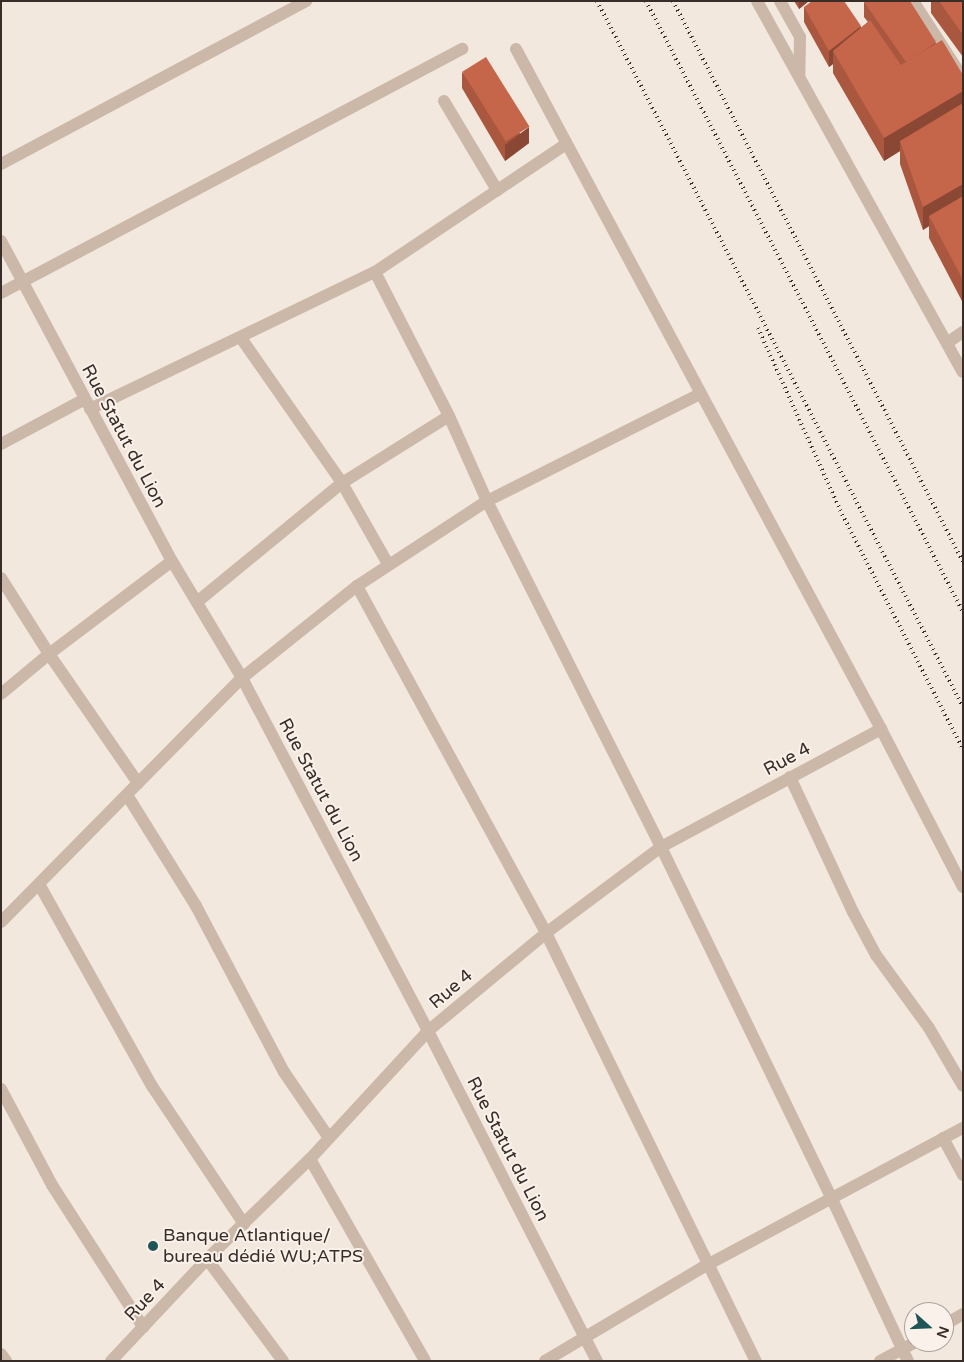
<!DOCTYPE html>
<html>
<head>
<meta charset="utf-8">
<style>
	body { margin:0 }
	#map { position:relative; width:964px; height:1362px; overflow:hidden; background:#f2e8de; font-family:"Varela Round",sans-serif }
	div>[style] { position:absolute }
	.street>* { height:12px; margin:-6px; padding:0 6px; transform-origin:6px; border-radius:6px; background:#cbb8a9 }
	.rail>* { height:4px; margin-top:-2px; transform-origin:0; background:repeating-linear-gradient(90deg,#382d29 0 1px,transparent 0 5px) }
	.wall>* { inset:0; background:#a9573f }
	.shaded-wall>* { inset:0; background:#8a4733 }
	.building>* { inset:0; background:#c56549; transform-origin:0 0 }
	.dots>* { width:14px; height:14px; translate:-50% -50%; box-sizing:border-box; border:2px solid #faf2ea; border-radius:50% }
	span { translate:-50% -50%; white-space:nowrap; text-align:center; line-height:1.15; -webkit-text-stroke:4px #faf2ea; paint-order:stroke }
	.street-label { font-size:18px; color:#382d29 }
	.poi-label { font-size:18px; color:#382d29 }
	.left { translate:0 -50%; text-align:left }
	.frame { position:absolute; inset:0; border:2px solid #382d29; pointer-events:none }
	.north { position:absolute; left:904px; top:1302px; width:50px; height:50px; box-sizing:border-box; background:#faf2ea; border:1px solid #aca39d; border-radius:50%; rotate:110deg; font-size:14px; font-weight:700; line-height:20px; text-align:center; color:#382d29 }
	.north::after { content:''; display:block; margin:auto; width:18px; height:22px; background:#1f5759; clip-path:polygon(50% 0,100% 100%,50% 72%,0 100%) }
</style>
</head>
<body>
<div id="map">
	<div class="street">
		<i style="left:757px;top:1px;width:424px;rotate:61deg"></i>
		<i style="left:780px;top:1px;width:41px;rotate:60.9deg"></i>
		<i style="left:800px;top:37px;width:39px;rotate:91deg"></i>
		<i style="left:913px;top:1px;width:92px;rotate:57deg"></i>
		<i style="left:516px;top:49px;width:772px;rotate:61.77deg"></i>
		<i style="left:881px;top:729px;width:178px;rotate:62.6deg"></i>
		<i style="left:444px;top:101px;width:104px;rotate:59.2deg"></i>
		<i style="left:1px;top:164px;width:346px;rotate:-28.1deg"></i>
		<i style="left:1px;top:241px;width:363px;rotate:61.9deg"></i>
		<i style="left:172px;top:561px;width:136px;rotate:59.1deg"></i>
		<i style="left:242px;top:678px;width:399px;rotate:62.2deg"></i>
		<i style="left:428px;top:1031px;width:371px;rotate:62.9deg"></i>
		<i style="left:375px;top:272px;width:162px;rotate:62.8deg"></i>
		<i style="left:449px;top:416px;width:93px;rotate:65.9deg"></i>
		<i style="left:487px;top:501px;width:387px;rotate:63.3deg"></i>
		<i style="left:661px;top:847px;width:391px;rotate:64.1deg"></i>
		<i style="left:832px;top:1199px;width:179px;rotate:64.9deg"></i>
		<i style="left:1px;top:293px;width:522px;rotate:-27.89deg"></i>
		<i style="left:241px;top:338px;width:177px;rotate:55.1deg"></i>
		<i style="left:342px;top:483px;width:93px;rotate:60.4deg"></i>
		<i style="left:947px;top:343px;width:19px;rotate:-35deg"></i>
		<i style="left:90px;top:409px;width:316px;rotate:-25.7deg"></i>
		<i style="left:375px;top:272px;width:230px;rotate:-33.8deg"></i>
		<i style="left:1px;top:444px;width:95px;rotate:-28.2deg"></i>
		<i style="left:1px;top:578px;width:90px;rotate:57.7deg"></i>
		<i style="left:49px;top:654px;width:157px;rotate:55.4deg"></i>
		<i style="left:357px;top:586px;width:395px;rotate:61.4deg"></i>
		<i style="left:546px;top:933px;width:477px;rotate:63.9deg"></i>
		<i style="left:197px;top:602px;width:188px;rotate:-39.4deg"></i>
		<i style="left:342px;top:483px;width:126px;rotate:-32.1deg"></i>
		<i style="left:1px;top:694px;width:62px;rotate:-39.8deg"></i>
		<i style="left:49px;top:654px;width:154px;rotate:-37.1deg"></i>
		<i style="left:790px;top:777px;width:149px;rotate:65deg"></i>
		<i style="left:853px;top:912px;width:49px;rotate:61.9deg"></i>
		<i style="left:876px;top:955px;width:90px;rotate:54deg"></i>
		<i style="left:929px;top:1028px;width:67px;rotate:59.6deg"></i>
		<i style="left:127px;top:795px;width:131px;rotate:58.1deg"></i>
		<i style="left:196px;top:906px;width:188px;rotate:62.1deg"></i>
		<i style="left:284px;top:1072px;width:80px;rotate:55.7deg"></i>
		<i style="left:39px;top:884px;width:231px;rotate:60.8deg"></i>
		<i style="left:152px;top:1086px;width:166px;rotate:56.3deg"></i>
		<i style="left:1px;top:922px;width:343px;rotate:-45.4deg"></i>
		<i style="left:242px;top:678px;width:147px;rotate:-38.7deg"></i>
		<i style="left:357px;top:586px;width:155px;rotate:-33.2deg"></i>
		<i style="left:487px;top:501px;width:238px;rotate:-26.7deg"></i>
		<i style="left:1px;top:1089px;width:109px;rotate:62deg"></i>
		<i style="left:52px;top:1185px;width:169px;rotate:57.3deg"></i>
		<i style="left:943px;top:1138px;width:42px;rotate:61.6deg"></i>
		<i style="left:310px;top:1159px;width:232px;rotate:60.3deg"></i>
		<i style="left:207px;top:1259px;width:127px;rotate:53.3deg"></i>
		<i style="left:944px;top:1325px;width:22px;rotate:-30deg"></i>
		<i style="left:1px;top:1354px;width:9px;rotate:54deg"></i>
		<i style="left:111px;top:1361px;width:140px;rotate:-46.7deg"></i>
		<i style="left:207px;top:1259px;width:144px;rotate:-44.2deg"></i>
		<i style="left:310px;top:1159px;width:174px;rotate:-47.3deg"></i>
		<i style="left:428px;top:1031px;width:153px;rotate:-39.7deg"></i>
		<i style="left:546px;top:933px;width:144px;rotate:-36.8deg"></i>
		<i style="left:661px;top:847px;width:250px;rotate:-28.2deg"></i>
		<i style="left:545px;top:1361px;width:188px;rotate:-30.7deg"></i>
		<i style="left:707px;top:1265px;width:290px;rotate:-28.2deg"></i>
		<i style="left:880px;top:1361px;width:40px;rotate:-28deg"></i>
	</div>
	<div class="rail">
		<i style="left:597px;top:1px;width:795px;rotate:62.6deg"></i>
		<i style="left:646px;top:1px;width:688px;rotate:62.58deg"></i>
		<i style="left:673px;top:1px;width:632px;rotate:62.66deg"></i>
		<i style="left:758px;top:328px;width:200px;rotate:65.7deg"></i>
		<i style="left:840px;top:510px;width:269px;rotate:62.8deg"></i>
	</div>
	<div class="wall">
		<i style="clip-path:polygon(794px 1px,809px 1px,799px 9px)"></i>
		<i style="clip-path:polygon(931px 1px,963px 1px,963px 57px,931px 13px)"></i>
		<i style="clip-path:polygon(864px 2px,936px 43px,963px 75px,963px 303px,929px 238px,929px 226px,923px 230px,900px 164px,900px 151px,884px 161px,833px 73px,833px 64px,829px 67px,804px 22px,804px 7px,861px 28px,868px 22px,864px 17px)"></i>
		<i style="clip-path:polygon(462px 72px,529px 143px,505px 161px,462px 88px)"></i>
	</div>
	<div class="shaded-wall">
		<i style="clip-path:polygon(799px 1px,809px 1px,799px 9px)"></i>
		<i style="clip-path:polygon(861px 26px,861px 41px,833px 51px,833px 64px,829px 67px,829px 51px)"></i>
		<i style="clip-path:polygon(963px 91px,963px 114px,900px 141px,900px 151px,884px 161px,884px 138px)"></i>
		<i style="clip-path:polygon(529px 127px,529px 143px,505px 161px,505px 145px)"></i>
		<i style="clip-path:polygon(963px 184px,963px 207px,929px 216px,929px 226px,923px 230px,923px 207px)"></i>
	</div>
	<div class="building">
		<i style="clip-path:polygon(812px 1px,844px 1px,861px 26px,829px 51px,804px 7px)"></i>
		<i style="clip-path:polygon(865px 1px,910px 1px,936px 42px,924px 51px,906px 62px,864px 2px)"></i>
		<i style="clip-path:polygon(939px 1px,963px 1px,963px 35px)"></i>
		<i style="clip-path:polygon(870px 20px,901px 65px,942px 40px,963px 75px,963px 91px,884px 138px,833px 51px)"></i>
		<i style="left:486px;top:57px;width:82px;height:28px;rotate:58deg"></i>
		<i style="clip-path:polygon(963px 103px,963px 184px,923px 207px,900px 141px)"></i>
		<i style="clip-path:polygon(963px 196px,963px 280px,929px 216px)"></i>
	</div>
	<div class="dots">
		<i style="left:153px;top:1246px;background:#1f5759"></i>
	</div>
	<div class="street-label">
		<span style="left:124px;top:436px;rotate:62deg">Rue Statut du Lion</span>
		<span style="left:787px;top:759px;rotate:-28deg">Rue 4</span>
		<span style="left:321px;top:790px;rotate:62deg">Rue Statut du Lion</span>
		<span style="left:451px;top:989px;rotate:-40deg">Rue 4</span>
		<span style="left:508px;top:1149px;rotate:63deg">Rue Statut du Lion</span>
		<span style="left:145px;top:1300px;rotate:-47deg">Rue 4</span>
	</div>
	<div class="poi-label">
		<span class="left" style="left:163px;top:1246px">Banque Atlantique/<br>bureau dédié WU;ATPS</span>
	</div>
	<div class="frame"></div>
	<div class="north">N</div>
</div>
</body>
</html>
